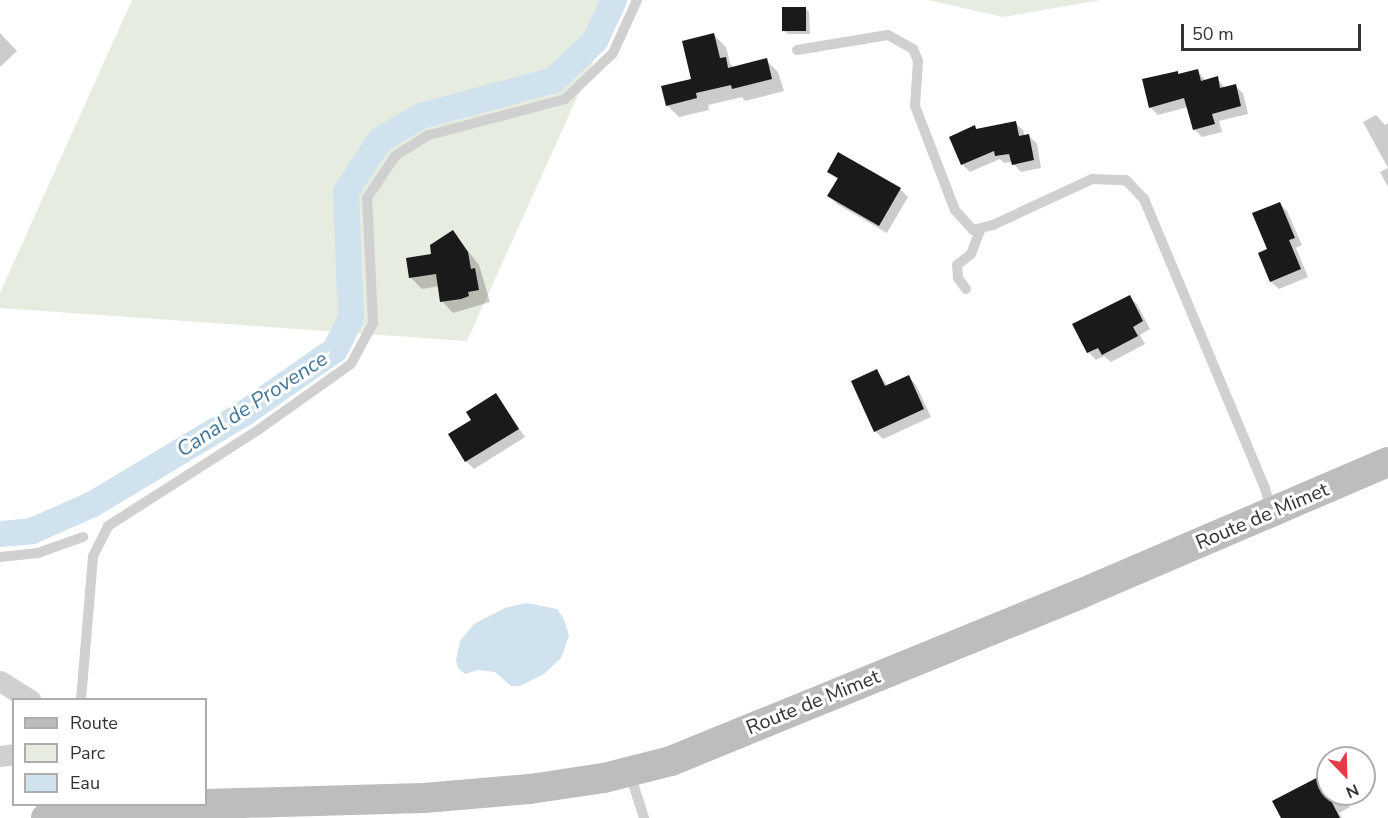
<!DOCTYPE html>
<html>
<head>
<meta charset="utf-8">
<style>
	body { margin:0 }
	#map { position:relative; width:1388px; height:818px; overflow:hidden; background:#fff; font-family:"Nunito Sans",sans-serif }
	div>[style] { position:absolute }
	.green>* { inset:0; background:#e6ecdf }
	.water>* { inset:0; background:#cfe2ee }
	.shadow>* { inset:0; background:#0003 }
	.canal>* { height:26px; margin:-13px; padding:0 13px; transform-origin:13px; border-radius:13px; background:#cfe2ee }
	.building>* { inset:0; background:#1a1a1a; transform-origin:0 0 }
	.service>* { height:10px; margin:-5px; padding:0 5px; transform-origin:5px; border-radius:5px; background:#d0d0d0 }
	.minor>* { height:21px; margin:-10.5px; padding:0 10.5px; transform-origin:10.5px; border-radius:10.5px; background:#d0d0d0 }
	.secondary>* { height:30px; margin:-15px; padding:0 15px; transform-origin:15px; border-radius:15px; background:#bdbdbd }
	span { translate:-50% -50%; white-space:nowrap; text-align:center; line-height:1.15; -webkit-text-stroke:6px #fff; paint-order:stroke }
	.street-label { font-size:20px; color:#333 }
	.water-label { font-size:21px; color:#3f7597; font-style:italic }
	.legend { position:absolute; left:12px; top:698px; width:195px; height:108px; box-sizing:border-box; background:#fff; border:2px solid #adadad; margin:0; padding:8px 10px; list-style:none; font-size:18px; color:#333 }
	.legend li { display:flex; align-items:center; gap:12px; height:30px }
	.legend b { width:30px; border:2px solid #adadad }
	.north { position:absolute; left:1316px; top:746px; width:60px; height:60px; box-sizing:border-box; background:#fff; border:2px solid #adadad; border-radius:50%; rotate:157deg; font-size:16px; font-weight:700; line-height:24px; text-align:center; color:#333 }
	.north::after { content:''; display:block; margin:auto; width:21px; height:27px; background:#e63946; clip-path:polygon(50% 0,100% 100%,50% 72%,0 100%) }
	.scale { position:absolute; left:1181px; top:24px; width:180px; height:27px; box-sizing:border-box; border:3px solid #333; border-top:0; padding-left:8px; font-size:18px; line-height:21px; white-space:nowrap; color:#333; -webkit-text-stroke:4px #fff; paint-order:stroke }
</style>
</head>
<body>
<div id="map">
	<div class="green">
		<i style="clip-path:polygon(132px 0,621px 0,467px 341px,0 308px,0 293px)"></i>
		<i style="clip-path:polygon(928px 0,1101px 0,1003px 17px)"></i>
	</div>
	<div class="water">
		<i style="clip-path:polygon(527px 603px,557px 609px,564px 619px,569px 636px,561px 658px,544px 674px,520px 686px,511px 686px,495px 672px,478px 670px,465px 674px,458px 668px,456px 660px,460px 641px,474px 624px,505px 608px)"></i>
	</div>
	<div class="shadow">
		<i style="clip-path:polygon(805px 8px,809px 12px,810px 34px,788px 34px,784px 31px)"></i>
		<i style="clip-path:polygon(0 33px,17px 51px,0 67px)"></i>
		<i style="clip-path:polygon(713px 34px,726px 47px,730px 63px,734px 68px,766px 60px,778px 72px,784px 91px,745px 101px,742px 97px,708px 105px,709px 110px,679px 117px,667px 105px,693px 80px)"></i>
		<i style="clip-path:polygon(1198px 71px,1206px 81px,1217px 78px,1225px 88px,1235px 86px,1243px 93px,1248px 114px,1219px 121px,1222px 132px,1202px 137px,1194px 129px,1188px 107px,1158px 115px,1150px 107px,1177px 72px,1180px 75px)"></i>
		<i style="clip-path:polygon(1376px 115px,1385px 125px,1388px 123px,1388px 187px,1380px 172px,1388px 168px,1363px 122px)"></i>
		<i style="clip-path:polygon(1015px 123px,1023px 130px,1025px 137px,1029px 136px,1037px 144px,1041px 168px,1021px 172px,1012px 162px,1004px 163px,1000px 159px,970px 172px,962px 164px,975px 127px,977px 130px)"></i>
		<i style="clip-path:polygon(839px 154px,900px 189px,908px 197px,887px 233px,837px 204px,829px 196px,838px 180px,829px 172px)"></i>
		<i style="clip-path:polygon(1279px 203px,1287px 211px,1302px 245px,1296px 248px,1308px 277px,1279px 289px,1271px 282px,1260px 253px,1269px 249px)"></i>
		<i style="clip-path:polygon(453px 232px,479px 265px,490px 302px,453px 313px,442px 301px,439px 286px,422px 289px,411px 278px,408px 260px,432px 255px)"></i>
		<i style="clip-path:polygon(1129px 297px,1137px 304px,1150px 329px,1140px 335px,1145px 344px,1111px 362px,1104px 356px,1096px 360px,1088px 352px)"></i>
		<i style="clip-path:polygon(877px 371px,888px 386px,909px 377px,916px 385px,931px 417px,883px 439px,875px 431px)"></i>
		<i style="clip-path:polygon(496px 395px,525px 437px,474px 469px,466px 461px,473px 421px)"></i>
		<i style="clip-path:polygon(1328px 794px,1342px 794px,1350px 807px,1339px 813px,1342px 818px,1283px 818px)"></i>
	</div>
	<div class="canal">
		<i style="left:0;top:534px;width:32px;rotate:-5deg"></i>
		<i style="left:32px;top:531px;width:67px;rotate:-23.9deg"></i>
		<i style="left:93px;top:504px;width:179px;rotate:-31deg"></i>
		<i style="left:246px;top:412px;width:108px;rotate:-34.9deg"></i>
		<i style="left:335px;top:350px;width:36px;rotate:-63deg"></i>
		<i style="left:351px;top:318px;width:126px;rotate:-92.3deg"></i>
		<i style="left:346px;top:192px;width:62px;rotate:-56.8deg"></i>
		<i style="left:380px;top:140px;width:48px;rotate:-30.3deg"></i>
		<i style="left:421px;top:116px;width:138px;rotate:-15.1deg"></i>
		<i style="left:554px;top:80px;width:57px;rotate:-43.6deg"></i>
		<i style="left:595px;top:41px;width:45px;rotate:-65.1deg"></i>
	</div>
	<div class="building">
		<i style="left:782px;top:7px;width:24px;height:24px"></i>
		<i style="clip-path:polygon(714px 33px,720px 58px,726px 57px,728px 68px,767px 58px,772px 79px,732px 89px,731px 85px,696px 93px,697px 98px,666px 106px,661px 86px,691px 79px,682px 41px)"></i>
		<i style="clip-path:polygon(1198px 69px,1201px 81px,1218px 76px,1220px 88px,1236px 84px,1241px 106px,1212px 114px,1215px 124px,1193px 130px,1184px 98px,1149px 108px,1142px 79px,1178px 71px,1178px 74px)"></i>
		<i style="clip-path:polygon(1016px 121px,1019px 136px,1029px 134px,1034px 160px,1012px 165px,1009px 154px,995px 156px,994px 151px,961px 165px,949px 137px,975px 125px,976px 129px)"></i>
		<i style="clip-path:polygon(838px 152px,901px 188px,879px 226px,827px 196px,838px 178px,827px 172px)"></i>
		<i style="clip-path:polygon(1280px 202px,1295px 238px,1289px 240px,1301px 269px,1270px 282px,1258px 253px,1267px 249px,1252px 213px)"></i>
		<i style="clip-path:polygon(453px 230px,468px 252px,471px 269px,475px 268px,479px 290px,468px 292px,469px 296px,461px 299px,440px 302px,436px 274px,409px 278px,406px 258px,431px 254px,430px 245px)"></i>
		<i style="clip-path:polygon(1130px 295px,1143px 321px,1133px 327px,1138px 336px,1102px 355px,1098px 348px,1087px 353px,1072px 324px)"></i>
		<i style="clip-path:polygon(877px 369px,885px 386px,909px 375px,924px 409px,874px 432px,851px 381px)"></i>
		<i style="clip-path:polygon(496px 393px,519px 429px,465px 462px,448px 434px,471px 420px,466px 412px)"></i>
		<i style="clip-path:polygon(1328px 772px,1328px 795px,1340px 818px,1281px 818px,1272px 801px)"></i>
	</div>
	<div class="service">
		<i style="left:797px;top:50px;width:92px;rotate:-9.4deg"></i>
		<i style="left:888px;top:35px;width:29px;rotate:29deg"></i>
		<i style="left:913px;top:49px;width:13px;rotate:67deg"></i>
		<i style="left:918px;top:61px;width:45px;rotate:93.8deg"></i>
		<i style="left:915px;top:106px;width:111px;rotate:69deg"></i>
		<i style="left:955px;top:210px;width:27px;rotate:48deg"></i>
		<i style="left:973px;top:230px;width:21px;rotate:-14deg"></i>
		<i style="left:993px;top:225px;width:109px;rotate:-24.9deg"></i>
		<i style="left:1092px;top:179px;width:34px;rotate:2deg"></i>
		<i style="left:1126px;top:180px;width:26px;rotate:47deg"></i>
		<i style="left:1144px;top:199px;width:313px;rotate:67.3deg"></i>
		<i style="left:1265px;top:488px;width:24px;rotate:75deg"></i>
		<i style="left:966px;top:289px;width:14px;rotate:-126deg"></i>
		<i style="left:958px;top:278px;width:13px;rotate:-94deg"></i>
		<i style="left:957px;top:265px;width:18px;rotate:-38deg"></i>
		<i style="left:971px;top:254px;width:28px;rotate:-69deg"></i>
		<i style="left:0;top:557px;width:38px;rotate:-6deg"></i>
		<i style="left:38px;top:553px;width:48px;rotate:-19.6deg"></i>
		<i style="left:81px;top:700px;width:144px;rotate:-85.2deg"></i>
		<i style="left:93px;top:556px;width:34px;rotate:-63deg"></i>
		<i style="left:108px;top:526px;width:178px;rotate:-32.6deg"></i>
		<i style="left:258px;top:430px;width:114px;rotate:-35.4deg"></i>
		<i style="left:351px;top:364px;width:47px;rotate:-61.8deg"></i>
		<i style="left:373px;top:323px;width:125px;rotate:-92.7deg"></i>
		<i style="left:367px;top:198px;width:50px;rotate:-56.3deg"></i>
		<i style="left:395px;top:156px;width:40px;rotate:-32deg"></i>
		<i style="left:429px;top:135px;width:141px;rotate:-14.8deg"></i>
		<i style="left:565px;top:99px;width:66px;rotate:-43.8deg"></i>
		<i style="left:613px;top:53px;width:58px;rotate:-65.6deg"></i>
		<i style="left:630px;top:774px;width:46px;rotate:72.3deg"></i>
	</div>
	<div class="minor">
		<i style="left:0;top:681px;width:36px;rotate:32deg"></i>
		<i style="left:0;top:756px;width:14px;rotate:-8deg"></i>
	</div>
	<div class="secondary">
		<i style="left:206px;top:804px;width:218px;rotate:-1.6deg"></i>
		<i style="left:424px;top:798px;width:106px;rotate:-4.9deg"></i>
		<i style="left:530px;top:789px;width:75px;rotate:-8.5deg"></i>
		<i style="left:604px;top:778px;width:69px;rotate:-14.2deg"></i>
		<i style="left:671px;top:761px;width:442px;rotate:-22.2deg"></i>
		<i style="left:1080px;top:594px;width:335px;rotate:-23.2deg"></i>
		<i style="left:46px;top:818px;width:153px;rotate:-5.3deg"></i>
	</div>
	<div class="street-label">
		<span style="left:1262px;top:516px;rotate:-23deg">Route de Mimet</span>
		<span style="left:813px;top:702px;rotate:-22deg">Route de Mimet</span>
	</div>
	<div class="water-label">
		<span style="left:252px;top:404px;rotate:-33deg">Canal de Provence</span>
	</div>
	<ul class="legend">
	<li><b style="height:8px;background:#bdbdbd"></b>Route</li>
	<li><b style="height:16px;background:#e6ecdf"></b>Parc</li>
	<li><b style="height:16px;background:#cfe2ee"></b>Eau</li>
	</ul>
	<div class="north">N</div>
	<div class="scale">50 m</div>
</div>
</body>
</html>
